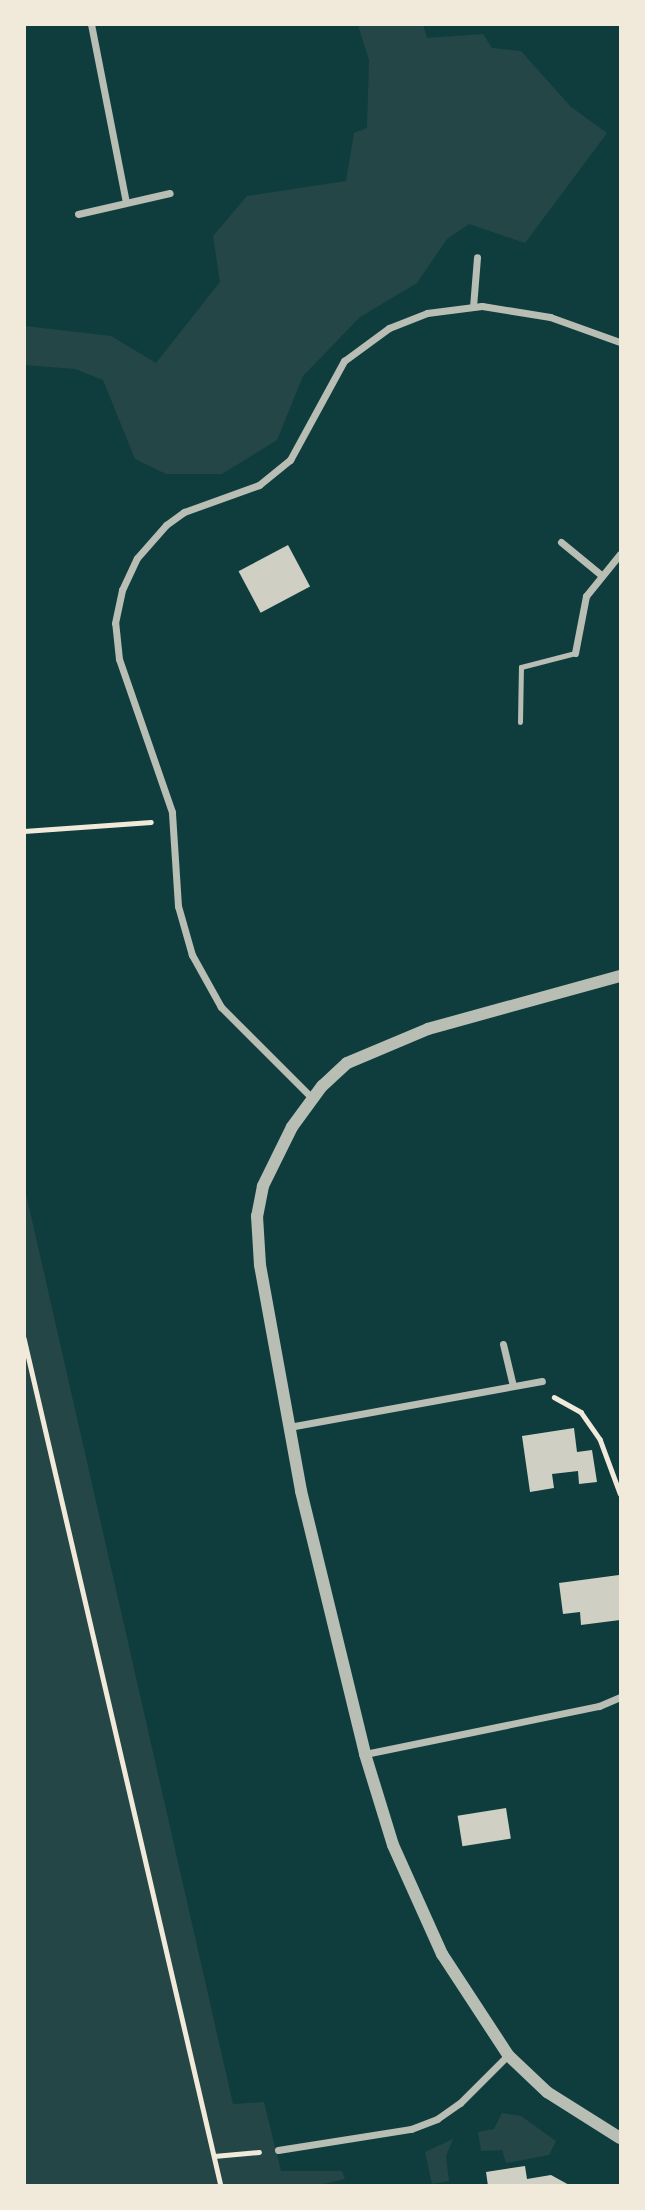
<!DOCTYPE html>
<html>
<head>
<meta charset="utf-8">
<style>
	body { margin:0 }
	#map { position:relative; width:645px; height:2210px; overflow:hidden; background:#0f3d3e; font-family:Manrope,sans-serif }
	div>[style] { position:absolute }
	.green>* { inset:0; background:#244646 }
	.building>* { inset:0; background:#cfcfc3; transform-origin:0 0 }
	.path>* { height:4.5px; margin:-2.25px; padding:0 2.25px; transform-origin:2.25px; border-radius:2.25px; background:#f1e9da }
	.service>* { height:5px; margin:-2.5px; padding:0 2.5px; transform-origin:2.5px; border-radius:2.5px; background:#b8beb3 }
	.minor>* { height:7px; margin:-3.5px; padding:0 3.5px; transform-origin:3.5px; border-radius:3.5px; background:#b8beb3 }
	.tertiary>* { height:12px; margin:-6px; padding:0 6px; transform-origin:6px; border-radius:6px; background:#b8beb3 }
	span { translate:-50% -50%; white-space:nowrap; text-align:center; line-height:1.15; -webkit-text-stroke:7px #f1e9da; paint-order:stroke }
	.frame { position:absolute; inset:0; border:26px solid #f1e9da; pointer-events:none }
</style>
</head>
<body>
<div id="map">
	<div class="green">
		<i style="clip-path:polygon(358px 25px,423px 25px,427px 38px,483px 34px,492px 48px,521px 51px,571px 107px,607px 133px,525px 243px,469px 224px,447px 239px,417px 283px,360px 317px,303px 376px,277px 440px,222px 474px,166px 474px,135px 459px,103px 380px,75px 369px,25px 365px,25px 326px,111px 336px,156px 363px,220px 282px,213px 236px,247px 196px,346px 181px,354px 133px,367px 128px,369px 60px)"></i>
		<i style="clip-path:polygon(24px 1185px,233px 2104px,264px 2102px,281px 2171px,342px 2171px,345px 2179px,315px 2186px,25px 2185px)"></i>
		<i style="clip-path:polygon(502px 2113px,521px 2116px,556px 2141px,549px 2155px,506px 2163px,502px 2150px,481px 2151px,478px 2132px,494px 2129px)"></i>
		<i style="clip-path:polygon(453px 2139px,446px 2156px,449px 2181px,432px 2184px,425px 2152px)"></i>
	</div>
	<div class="building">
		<i style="left:288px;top:545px;width:47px;height:56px;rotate:62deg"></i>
		<i style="clip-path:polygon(574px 1428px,577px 1452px,592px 1450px,597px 1482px,579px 1484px,578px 1471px,552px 1474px,554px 1488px,530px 1492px,522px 1436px)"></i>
		<i style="clip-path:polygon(619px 1575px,620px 1620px,581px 1625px,580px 1612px,563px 1614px,559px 1583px)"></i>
		<i style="left:506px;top:1808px;width:31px;height:49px;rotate:81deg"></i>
		<i style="clip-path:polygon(525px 2166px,527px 2179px,551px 2175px,571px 2186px,488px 2186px,486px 2172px)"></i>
	</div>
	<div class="path">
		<i style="left:24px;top:831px;width:127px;rotate:-4.1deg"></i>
		<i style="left:24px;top:1338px;width:871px;rotate:76.92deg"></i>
		<i style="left:554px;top:1397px;width:31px;rotate:29deg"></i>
		<i style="left:581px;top:1412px;width:33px;rotate:55deg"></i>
		<i style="left:600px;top:1439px;width:58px;rotate:69.7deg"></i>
		<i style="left:214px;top:2156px;width:45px;rotate:-5.1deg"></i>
	</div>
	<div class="service">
		<i style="left:520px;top:722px;width:55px;rotate:-89deg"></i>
		<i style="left:521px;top:667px;width:56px;rotate:-14.5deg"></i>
	</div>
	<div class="minor">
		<i style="left:91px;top:24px;width:182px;rotate:78.9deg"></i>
		<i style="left:78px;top:214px;width:94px;rotate:-12.9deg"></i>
		<i style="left:473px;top:307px;width:50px;rotate:-85.4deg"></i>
		<i style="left:561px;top:542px;width:50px;rotate:39.4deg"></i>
		<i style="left:575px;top:653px;width:58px;rotate:-79.1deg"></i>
		<i style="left:586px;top:596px;width:54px;rotate:-51deg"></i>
		<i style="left:312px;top:1098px;width:129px;rotate:-135deg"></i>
		<i style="left:221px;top:1007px;width:60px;rotate:-119.1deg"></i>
		<i style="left:192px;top:955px;width:51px;rotate:-105.9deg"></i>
		<i style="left:178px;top:906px;width:94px;rotate:-93.7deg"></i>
		<i style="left:172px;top:812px;width:162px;rotate:-109.1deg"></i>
		<i style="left:119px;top:659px;width:36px;rotate:-96deg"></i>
		<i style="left:115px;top:623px;width:34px;rotate:-78deg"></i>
		<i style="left:122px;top:590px;width:35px;rotate:-65deg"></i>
		<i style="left:137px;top:558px;width:44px;rotate:-48.7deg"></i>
		<i style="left:166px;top:525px;width:22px;rotate:-36deg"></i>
		<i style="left:184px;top:512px;width:80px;rotate:-19.8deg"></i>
		<i style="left:259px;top:485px;width:40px;rotate:-39deg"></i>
		<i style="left:290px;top:460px;width:113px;rotate:-61.4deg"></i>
		<i style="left:344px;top:361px;width:56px;rotate:-36.3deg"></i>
		<i style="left:389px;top:328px;width:41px;rotate:-21.5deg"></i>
		<i style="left:427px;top:313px;width:55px;rotate:-7.3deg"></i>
		<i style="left:482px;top:306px;width:69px;rotate:9.2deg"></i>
		<i style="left:550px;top:317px;width:74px;rotate:19.7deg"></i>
		<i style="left:503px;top:1344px;width:43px;rotate:76.6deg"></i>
		<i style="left:289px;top:1427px;width:257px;rotate:-10.3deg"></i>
		<i style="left:365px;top:1754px;width:239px;rotate:-11.6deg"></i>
		<i style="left:599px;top:1706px;width:23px;rotate:-23deg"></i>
		<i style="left:278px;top:2150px;width:135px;rotate:-9deg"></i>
		<i style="left:411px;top:2129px;width:28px;rotate:-21deg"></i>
		<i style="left:437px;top:2119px;width:28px;rotate:-35deg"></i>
		<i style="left:460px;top:2103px;width:68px;rotate:-45deg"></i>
	</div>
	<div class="tertiary">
		<i style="left:620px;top:976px;width:199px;rotate:164.6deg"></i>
		<i style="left:428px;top:1029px;width:88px;rotate:157.2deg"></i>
		<i style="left:347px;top:1063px;width:34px;rotate:137deg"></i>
		<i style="left:322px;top:1086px;width:51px;rotate:126.2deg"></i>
		<i style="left:292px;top:1127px;width:66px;rotate:116.2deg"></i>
		<i style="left:263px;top:1186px;width:31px;rotate:101deg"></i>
		<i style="left:257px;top:1216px;width:49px;rotate:86.5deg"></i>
		<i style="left:260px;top:1265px;width:230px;rotate:79.7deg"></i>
		<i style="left:301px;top:1491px;width:271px;rotate:76.3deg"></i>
		<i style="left:365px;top:1754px;width:95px;rotate:72.9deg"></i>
		<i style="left:393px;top:1845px;width:120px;rotate:65.8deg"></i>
		<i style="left:442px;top:1954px;width:121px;rotate:56.8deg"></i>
		<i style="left:508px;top:2055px;width:54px;rotate:43.5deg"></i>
		<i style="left:547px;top:2092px;width:86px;rotate:32.2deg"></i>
	</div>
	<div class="frame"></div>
</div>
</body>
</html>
